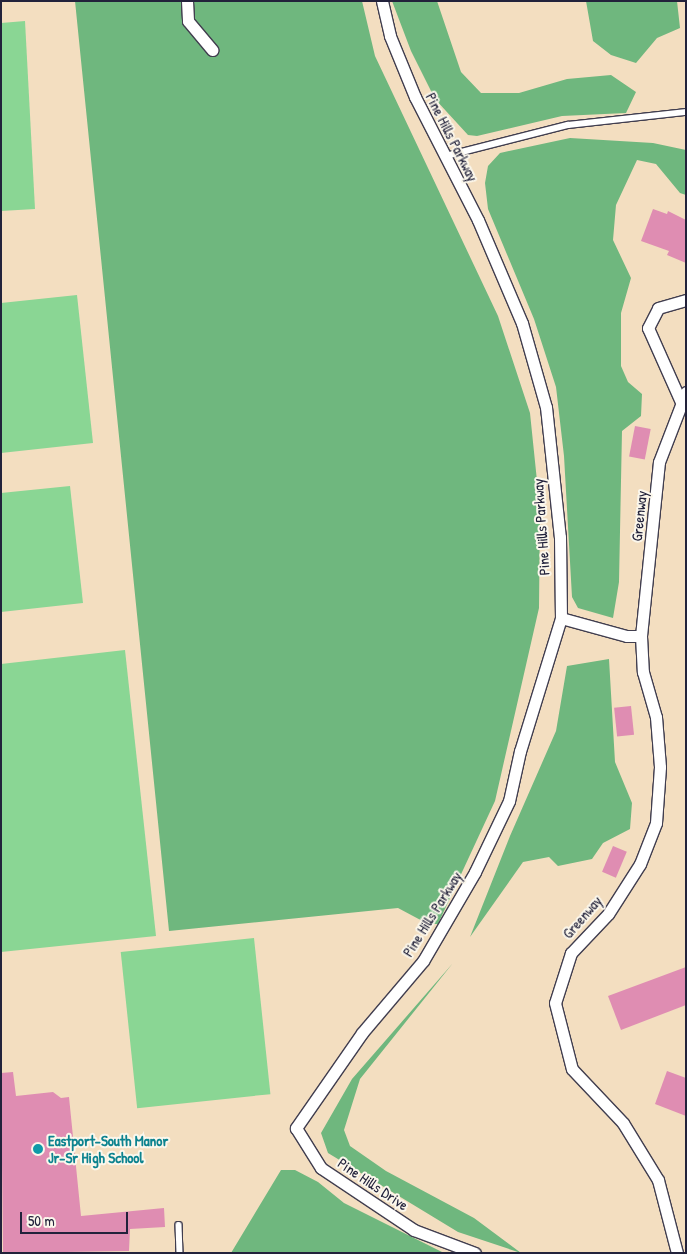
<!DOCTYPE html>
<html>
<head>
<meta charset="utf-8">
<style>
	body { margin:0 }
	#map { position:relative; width:687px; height:1254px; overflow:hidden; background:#f3dec0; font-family:"Patrick Hand",sans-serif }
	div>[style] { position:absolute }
	.green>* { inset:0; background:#8ad694; transform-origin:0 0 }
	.forest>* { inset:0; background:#6fb77e }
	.building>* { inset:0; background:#df8db2; transform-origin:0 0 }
	.roads { filter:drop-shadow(1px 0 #413e4f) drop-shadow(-1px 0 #413e4f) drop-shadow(0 1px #413e4f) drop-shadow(0 -1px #413e4f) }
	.lane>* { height:5.5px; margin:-2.75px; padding:0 2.75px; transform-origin:2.75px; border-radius:2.75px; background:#fff }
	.street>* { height:11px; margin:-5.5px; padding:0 5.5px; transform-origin:5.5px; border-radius:5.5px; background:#fff }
	.dots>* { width:14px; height:14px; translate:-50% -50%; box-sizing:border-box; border:2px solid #fbf7ec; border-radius:50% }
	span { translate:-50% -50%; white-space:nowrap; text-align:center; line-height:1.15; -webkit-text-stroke:4px #fbf7ec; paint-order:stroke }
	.street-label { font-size:15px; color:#22223b }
	.culture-label { font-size:15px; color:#0d838f; font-weight:700 }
	.left { translate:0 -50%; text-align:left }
	.frame { position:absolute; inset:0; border:2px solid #22223b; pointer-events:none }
	.scale { position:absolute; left:20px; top:1212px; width:108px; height:22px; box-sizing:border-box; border:2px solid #22223b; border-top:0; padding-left:6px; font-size:15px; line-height:18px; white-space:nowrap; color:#22223b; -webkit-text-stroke:4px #fbf7ec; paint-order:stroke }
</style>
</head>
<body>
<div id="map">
	<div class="green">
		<i style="clip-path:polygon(25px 21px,35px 209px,1px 211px,1px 23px)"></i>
		<i style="clip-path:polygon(77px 295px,93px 443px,1px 453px,1px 303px)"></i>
		<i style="clip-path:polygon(70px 486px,83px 603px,1px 612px,1px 493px)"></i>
		<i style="clip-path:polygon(125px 650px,156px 936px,1px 952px,1px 664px)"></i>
		<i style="left:254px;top:938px;width:157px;height:134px;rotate:84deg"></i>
	</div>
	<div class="forest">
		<i style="clip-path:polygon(75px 1px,362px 1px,375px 56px,498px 316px,530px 413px,540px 510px,539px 608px,495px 801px,438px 924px,428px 924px,398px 908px,169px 931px)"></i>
		<i style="clip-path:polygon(392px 1px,437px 1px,461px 72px,481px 93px,519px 93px,567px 79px,611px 75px,636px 92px,626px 113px,562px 116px,477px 136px,468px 135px,435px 99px,411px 51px)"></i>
		<i style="clip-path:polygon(586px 1px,677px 1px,680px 28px,657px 38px,636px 63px,611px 55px,593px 41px)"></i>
		<i style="clip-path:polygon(570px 138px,653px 143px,686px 150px,686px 195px,680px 193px,656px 164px,637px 160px,616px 205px,613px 240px,631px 278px,621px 313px,621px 366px,628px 382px,642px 394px,641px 416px,622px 431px,619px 582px,613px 618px,578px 608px,572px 597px,564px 456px,556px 387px,534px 319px,488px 209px,485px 183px,488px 166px,500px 153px)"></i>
		<i style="clip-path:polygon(609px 659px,615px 762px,632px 803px,630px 829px,603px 843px,592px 859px,558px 866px,549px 857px,523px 862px,470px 937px,510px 836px,556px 731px,567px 666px)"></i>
		<i style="clip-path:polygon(453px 963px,360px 1079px,344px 1130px,350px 1146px,386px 1171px,474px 1218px,521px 1253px,458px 1232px,328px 1153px,321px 1133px,352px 1079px)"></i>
		<i style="clip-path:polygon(281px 1170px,295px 1170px,318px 1182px,344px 1203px,444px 1253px,231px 1253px)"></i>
	</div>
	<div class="building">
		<i style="clip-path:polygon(653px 209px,667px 214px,668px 211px,686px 220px,686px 263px,667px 255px,669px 251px,641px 241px)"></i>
		<i style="left:635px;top:426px;width:16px;height:31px;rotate:11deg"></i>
		<i style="left:631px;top:706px;width:29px;height:17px;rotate:84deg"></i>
		<i style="left:613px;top:846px;width:15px;height:28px;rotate:23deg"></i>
		<i style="clip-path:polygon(686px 967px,686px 1005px,621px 1030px,608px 996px)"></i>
		<i style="clip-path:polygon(667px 1071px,686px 1078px,686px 1116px,655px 1104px)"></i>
		<i style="clip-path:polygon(13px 1072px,16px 1096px,53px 1092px,61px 1098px,69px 1097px,81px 1216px,164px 1208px,165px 1227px,130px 1229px,129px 1251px,3px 1253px,1px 1073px)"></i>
	</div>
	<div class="roads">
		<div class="lane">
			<i style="left:446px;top:156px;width:126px;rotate:-14.3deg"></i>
			<i style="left:568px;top:125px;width:119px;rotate:-6.3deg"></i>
			<i style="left:179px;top:1225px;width:28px;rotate:88deg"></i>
		</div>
		<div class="street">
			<i style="left:187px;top:1px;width:20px;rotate:87deg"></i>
			<i style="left:188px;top:21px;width:38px;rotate:50deg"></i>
			<i style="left:382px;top:1px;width:36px;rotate:77deg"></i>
			<i style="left:390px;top:36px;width:66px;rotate:67.7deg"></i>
			<i style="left:415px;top:97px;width:138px;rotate:62.9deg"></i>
			<i style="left:478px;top:220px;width:112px;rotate:66.9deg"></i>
			<i style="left:522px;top:323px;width:87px;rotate:74.1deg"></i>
			<i style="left:546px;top:407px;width:131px;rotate:83.9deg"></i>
			<i style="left:560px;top:537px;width:81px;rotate:89.3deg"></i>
			<i style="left:561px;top:618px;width:139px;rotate:107.1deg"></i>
			<i style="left:520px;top:751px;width:51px;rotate:102.4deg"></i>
			<i style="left:509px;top:801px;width:79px;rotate:115.6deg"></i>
			<i style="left:475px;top:872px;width:103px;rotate:120.3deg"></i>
			<i style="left:423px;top:961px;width:94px;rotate:130.3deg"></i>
			<i style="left:362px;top:1033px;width:116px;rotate:124.8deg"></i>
			<i style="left:296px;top:1128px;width:47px;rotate:58deg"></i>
			<i style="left:321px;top:1168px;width:112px;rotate:33.7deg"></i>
			<i style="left:414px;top:1230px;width:65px;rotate:20.7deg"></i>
			<i style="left:681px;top:402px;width:81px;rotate:-114deg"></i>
			<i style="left:648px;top:328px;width:22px;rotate:-63deg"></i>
			<i style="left:658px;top:308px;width:29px;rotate:-16deg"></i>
			<i style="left:561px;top:618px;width:68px;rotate:15.3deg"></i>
			<i style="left:627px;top:636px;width:14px"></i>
			<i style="left:641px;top:636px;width:175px;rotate:-84.1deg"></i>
			<i style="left:659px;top:462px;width:75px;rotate:-68.9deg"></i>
			<i style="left:641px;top:636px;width:36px;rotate:87deg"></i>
			<i style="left:643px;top:672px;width:47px;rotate:73.9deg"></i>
			<i style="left:656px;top:717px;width:50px;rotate:85.4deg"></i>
			<i style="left:660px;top:767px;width:56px;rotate:94.1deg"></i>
			<i style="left:656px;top:823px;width:44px;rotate:111.3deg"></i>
			<i style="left:640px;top:864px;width:59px;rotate:122.6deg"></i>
			<i style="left:608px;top:914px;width:54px;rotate:133.5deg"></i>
			<i style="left:571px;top:953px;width:52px;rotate:107.7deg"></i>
			<i style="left:555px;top:1003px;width:68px;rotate:75.6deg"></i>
			<i style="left:572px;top:1069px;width:74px;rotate:46.6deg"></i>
			<i style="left:623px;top:1123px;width:67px;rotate:58.4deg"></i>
			<i style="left:658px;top:1180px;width:75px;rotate:75.4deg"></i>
		</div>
	</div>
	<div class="dots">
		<i style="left:38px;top:1149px;background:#0f9aa8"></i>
	</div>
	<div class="street-label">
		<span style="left:452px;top:137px;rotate:63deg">Pine Hills Parkway</span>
		<span style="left:639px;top:516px;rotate:-84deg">Greenway</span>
		<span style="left:541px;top:527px;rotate:-94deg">Pine Hills Parkway</span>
		<span style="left:432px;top:914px;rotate:-58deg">Pine Hills Parkway</span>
		<span style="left:582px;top:917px;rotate:-49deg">Greenway</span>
		<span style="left:373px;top:1184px;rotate:34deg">Pine Hills Drive</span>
	</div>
	<div class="culture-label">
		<span class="left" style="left:48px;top:1149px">Eastport-South Manor<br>Jr-Sr High School</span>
	</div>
	<div class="frame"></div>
	<div class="scale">50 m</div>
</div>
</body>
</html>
